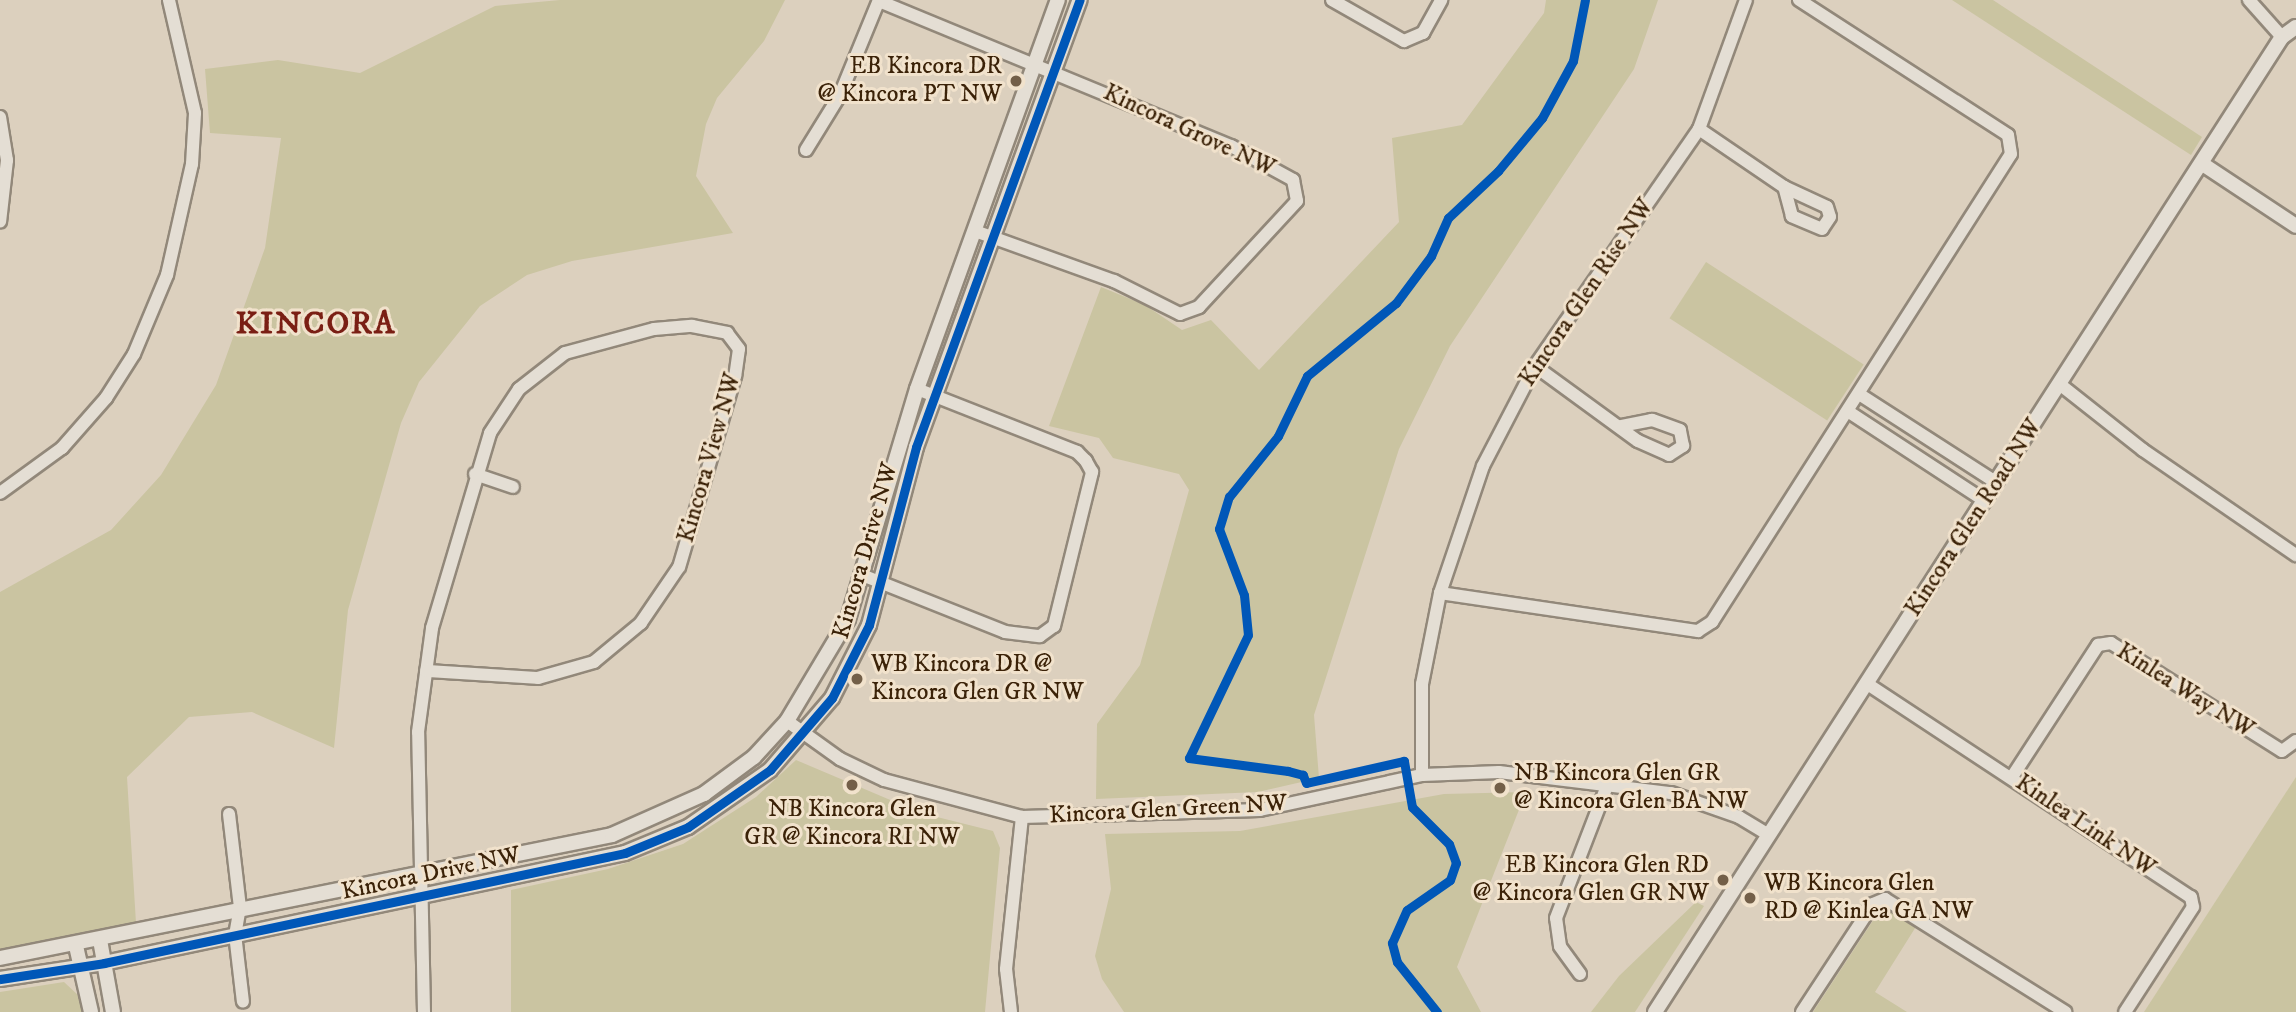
<!DOCTYPE html>
<html>
<head>
<meta charset="utf-8">
<style>
	body { margin:0 }
	#map { position:relative; width:2296px; height:1012px; overflow:hidden; background:#dcd0be; font-family:"IM FELL DW Pica",serif }
	div>[style] { position:absolute }
	.green>* { inset:0; background:#cac4a1; transform-origin:0 0 }
	.roads { filter:drop-shadow(2px 0 #92887a) drop-shadow(-2px 0 #92887a) drop-shadow(0 2px #92887a) drop-shadow(0 -2px #92887a) }
	.minor>* { height:12px; margin:-6px; padding:0 6px; transform-origin:6px; border-radius:6px; background:#e4ded4 }
	.tertiary>* { height:14px; margin:-7px; padding:0 7px; transform-origin:7px; border-radius:7px; background:#e4ded4 }
	.cycleway>* { height:9px; margin:-4.5px; padding:0 4.5px; transform-origin:4.5px; border-radius:4.5px; background:#0057b8 }
	.dots>* { width:19px; height:19px; translate:-50% -50%; box-sizing:border-box; border:4px solid #f1e2cc; border-radius:50% }
	span { translate:-50% -50%; white-space:nowrap; text-align:center; line-height:1.15; -webkit-text-stroke:6px #f1e2cc; paint-order:stroke }
	.poi-label { font-size:24px; color:#3b2208 }
	.right { translate:-100% -50%; text-align:right }
	.left { translate:0 -50%; text-align:left }
	.street-label { font-size:24px; color:#3b2208 }
	.district-label { font-size:32px; color:#7a1f14; font-weight:700; letter-spacing:2px }
</style>
</head>
<body>
<div id="map">
	<div class="green">
		<i style="clip-path:polygon(560px 0,785px 0,764px 41px,717px 98px,706px 124px,696px 176px,733px 233px,572px 261px,527px 275px,480px 306px,419px 382px,401px 423px,348px 610px,334px 748px,252px 712px,189px 717px,127px 777px,136px 923px,0 951px,0 592px,111px 530px,161px 475px,216px 385px,265px 248px,281px 138px,210px 133px,205px 69px,278px 60px,360px 73px,495px 6px)"></i>
		<i style="clip-path:polygon(1546px 0,1658px 0,1634px 69px,1450px 346px,1399px 449px,1314px 715px,1319px 778px,1258px 792px,1096px 799px,1097px 724px,1140px 665px,1189px 490px,1179px 474px,1113px 458px,1099px 438px,1049px 426px,1101px 287px,1145px 305px,1182px 330px,1211px 320px,1259px 370px,1399px 222px,1392px 138px,1462px 125px,1544px 13px)"></i>
		<i style="clip-path:polygon(1952px 0,1993px 0,2202px 137px,2191px 155px)"></i>
		<i style="left:1706px;top:262px;width:188px;height:67px;rotate:33deg"></i>
		<i style="clip-path:polygon(796px 760px,921px 813px,993px 831px,1000px 848px,985px 1012px,511px 1012px,511px 890px,608px 869px,683px 844px,756px 797px)"></i>
		<i style="clip-path:polygon(2296px 777px,2296px 1012px,2144px 1012px)"></i>
		<i style="clip-path:polygon(1526px 792px,1457px 967px,1481px 1012px,1124px 1012px,1102px 979px,1095px 956px,1111px 889px,1105px 834px,1240px 831px,1444px 794px)"></i>
		<i style="clip-path:polygon(1696px 902px,1704px 906px,1635px 1012px,1591px 1012px,1619px 976px)"></i>
		<i style="clip-path:polygon(1894px 911px,1917px 925px,1875px 992px,1907px 1012px,1813px 1012px,1874px 919px)"></i>
		<i style="clip-path:polygon(64px 982px,79px 996px,82px 1012px,0 1012px,0 992px)"></i>
	</div>
	<div class="roads">
		<div class="minor">
			<i style="left:1332px;top:0;width:83px;rotate:29.7deg"></i>
			<i style="left:1404px;top:41px;width:21px;rotate:-23deg"></i>
			<i style="left:1423px;top:33px;width:38px;rotate:-61deg"></i>
			<i style="left:2249px;top:0;width:50px;rotate:48.3deg"></i>
			<i style="left:879px;top:1px;width:381px;rotate:22.4deg"></i>
			<i style="left:1231px;top:146px;width:71px;rotate:28.7deg"></i>
			<i style="left:1293px;top:180px;width:21px;rotate:79deg"></i>
			<i style="left:1297px;top:201px;width:144px;rotate:132.8deg"></i>
			<i style="left:1199px;top:307px;width:20px;rotate:160deg"></i>
			<i style="left:1180px;top:314px;width:74px;rotate:-153.4deg"></i>
			<i style="left:1114px;top:281px;width:148px;rotate:-160.2deg"></i>
			<i style="left:0;top:117px;width:44px;rotate:80.8deg"></i>
			<i style="left:7px;top:160px;width:62px;rotate:96.4deg"></i>
			<i style="left:1699px;top:129px;width:103px;rotate:34.3deg"></i>
			<i style="left:1784px;top:187px;width:47px;rotate:24.9deg"></i>
			<i style="left:1827px;top:207px;width:10px;rotate:73deg"></i>
			<i style="left:1830px;top:217px;width:14px;rotate:124deg"></i>
			<i style="left:1822px;top:229px;width:33px;rotate:-157deg"></i>
			<i style="left:1792px;top:216px;width:30px;rotate:-105deg"></i>
			<i style="left:806px;top:150px;width:65px;rotate:-58.3deg"></i>
			<i style="left:840px;top:95px;width:103px;rotate:-67.7deg"></i>
			<i style="left:1535px;top:366px;width:127px;rotate:36.1deg"></i>
			<i style="left:1638px;top:441px;width:34px;rotate:24deg"></i>
			<i style="left:1669px;top:455px;width:17px;rotate:-33deg"></i>
			<i style="left:1683px;top:446px;width:16px;rotate:-101deg"></i>
			<i style="left:1680px;top:430px;width:30px;rotate:-160deg"></i>
			<i style="left:1652px;top:420px;width:32px;rotate:169deg"></i>
			<i style="left:2062px;top:386px;width:103px;rotate:38.3deg"></i>
			<i style="left:2143px;top:450px;width:186px;rotate:34.5deg"></i>
			<i style="left:1859px;top:394px;width:164px;rotate:32.8deg"></i>
			<i style="left:1849px;top:412px;width:163px;rotate:33.2deg"></i>
			<i style="left:475px;top:474px;width:40px;rotate:18.9deg"></i>
			<i style="left:0;top:493px;width:77px;rotate:-36deg"></i>
			<i style="left:62px;top:448px;width:67px;rotate:-48.7deg"></i>
			<i style="left:106px;top:398px;width:52px;rotate:-57.5deg"></i>
			<i style="left:134px;top:354px;width:86px;rotate:-67.3deg"></i>
			<i style="left:167px;top:275px;width:114px;rotate:-77.3deg"></i>
			<i style="left:192px;top:164px;width:51px;rotate:-86.6deg"></i>
			<i style="left:195px;top:113px;width:116px;rotate:-103deg"></i>
			<i style="left:862px;top:575px;width:154px;rotate:21.7deg"></i>
			<i style="left:1005px;top:632px;width:35px;rotate:7deg"></i>
			<i style="left:1040px;top:636px;width:17px;rotate:-36deg"></i>
			<i style="left:1054px;top:626px;width:159px;rotate:-76.1deg"></i>
			<i style="left:1092px;top:472px;width:13px;rotate:-119deg"></i>
			<i style="left:1086px;top:461px;width:13px;rotate:-135deg"></i>
			<i style="left:1077px;top:452px;width:172px;rotate:-158.5deg"></i>
			<i style="left:1440px;top:593px;width:261px;rotate:8.4deg"></i>
			<i style="left:1698px;top:631px;width:17px;rotate:-33deg"></i>
			<i style="left:1712px;top:622px;width:555px;rotate:-57.43deg"></i>
			<i style="left:2011px;top:154px;width:19px;rotate:-99deg"></i>
			<i style="left:2008px;top:135px;width:249px;rotate:-147.1deg"></i>
			<i style="left:1866px;top:683px;width:389px;rotate:33.4deg"></i>
			<i style="left:2191px;top:897px;width:10px;rotate:79deg"></i>
			<i style="left:2193px;top:907px;width:125px;rotate:122.9deg"></i>
			<i style="left:787px;top:721px;width:65px;rotate:35.6deg"></i>
			<i style="left:840px;top:759px;width:49px;rotate:25.5deg"></i>
			<i style="left:884px;top:780px;width:143px;rotate:15deg"></i>
			<i style="left:1022px;top:817px;width:238px;rotate:-1.7deg"></i>
			<i style="left:1260px;top:810px;width:166px;rotate:-12.2deg"></i>
			<i style="left:1422px;top:775px;width:77px;rotate:-2.2deg"></i>
			<i style="left:1499px;top:772px;width:173px;rotate:7deg"></i>
			<i style="left:1671px;top:793px;width:72px;rotate:19.4deg"></i>
			<i style="left:1739px;top:817px;width:33px;rotate:31deg"></i>
			<i style="left:1422px;top:775px;width:91px;rotate:-90deg"></i>
			<i style="left:1422px;top:684px;width:93px;rotate:-78.8deg"></i>
			<i style="left:1440px;top:593px;width:134px;rotate:-71.3deg"></i>
			<i style="left:1483px;top:466px;width:113px;rotate:-62.5deg"></i>
			<i style="left:1535px;top:366px;width:288px;rotate:-55.3deg"></i>
			<i style="left:1699px;top:129px;width:137px;rotate:-70deg"></i>
			<i style="left:2012px;top:777px;width:158px;rotate:-56.9deg"></i>
			<i style="left:2098px;top:645px;width:13px;rotate:-9deg"></i>
			<i style="left:2111px;top:643px;width:202px;rotate:32.3deg"></i>
			<i style="left:2282px;top:751px;width:17px;rotate:-36deg"></i>
			<i style="left:229px;top:814px;width:94px;rotate:83.3deg"></i>
			<i style="left:240px;top:907px;width:27px;rotate:100deg"></i>
			<i style="left:235px;top:934px;width:68px;rotate:83.3deg"></i>
			<i style="left:1580px;top:974px;width:34px;rotate:-126deg"></i>
			<i style="left:1560px;top:946px;width:28px;rotate:-98deg"></i>
			<i style="left:1556px;top:918px;width:145px;rotate:-68.9deg"></i>
			<i style="left:424px;top:1012px;width:280px;rotate:-91.2deg"></i>
			<i style="left:418px;top:732px;width:105px;rotate:-82.3deg"></i>
			<i style="left:432px;top:628px;width:203px;rotate:-73.4deg"></i>
			<i style="left:490px;top:433px;width:53px;rotate:-56.6deg"></i>
			<i style="left:519px;top:389px;width:58px;rotate:-38deg"></i>
			<i style="left:565px;top:353px;width:92px;rotate:-15.1deg"></i>
			<i style="left:654px;top:329px;width:38px;rotate:-5deg"></i>
			<i style="left:692px;top:326px;width:36px;rotate:11deg"></i>
			<i style="left:727px;top:333px;width:20px;rotate:53deg"></i>
			<i style="left:739px;top:349px;width:27px;rotate:98deg"></i>
			<i style="left:735px;top:376px;width:199px;rotate:106.3deg"></i>
			<i style="left:679px;top:567px;width:68px;rotate:124.2deg"></i>
			<i style="left:641px;top:623px;width:61px;rotate:140.3deg"></i>
			<i style="left:594px;top:662px;width:58px;rotate:164.1deg"></i>
			<i style="left:538px;top:678px;width:112px;rotate:-176.4deg"></i>
			<i style="left:1011px;top:1012px;width:43px;rotate:-96.6deg"></i>
			<i style="left:1006px;top:969px;width:153px;rotate:-84deg"></i>
			<i style="left:1802px;top:1012px;width:129px;rotate:-56.7deg"></i>
			<i style="left:1873px;top:904px;width:13px;rotate:-23deg"></i>
			<i style="left:1885px;top:899px;width:213px;rotate:32.1deg"></i>
		</div>
		<div class="tertiary">
			<i style="left:2204px;top:165px;width:110px;rotate:33.5deg"></i>
			<i style="left:100px;top:940px;width:73px;rotate:79.8deg"></i>
			<i style="left:76px;top:946px;width:68px;rotate:77.2deg"></i>
			<i style="left:0;top:958px;width:624px;rotate:-11.36deg"></i>
			<i style="left:612px;top:835px;width:101px;rotate:-24deg"></i>
			<i style="left:704px;top:794px;width:62px;rotate:-36.5deg"></i>
			<i style="left:754px;top:757px;width:49px;rotate:-47.5deg"></i>
			<i style="left:787px;top:721px;width:119px;rotate:-59.1deg"></i>
			<i style="left:848px;top:619px;width:240px;rotate:-73.3deg"></i>
			<i style="left:917px;top:389px;width:414px;rotate:-70.1deg"></i>
			<i style="left:0;top:979px;width:105px;rotate:-8.7deg"></i>
			<i style="left:104px;top:963px;width:532px;rotate:-11.92deg"></i>
			<i style="left:625px;top:853px;width:68px;rotate:-22.4deg"></i>
			<i style="left:688px;top:827px;width:100px;rotate:-34.8deg"></i>
			<i style="left:770px;top:770px;width:95px;rotate:-49.3deg"></i>
			<i style="left:832px;top:698px;width:82px;rotate:-63.1deg"></i>
			<i style="left:869px;top:625px;width:184px;rotate:-75.2deg"></i>
			<i style="left:916px;top:447px;width:476px;rotate:-69.9deg"></i>
			<i style="left:1655px;top:1012px;width:1159px;rotate:-57.26deg"></i>
			<i style="left:2282px;top:37px;width:17px;rotate:-36deg"></i>
		</div>
	</div>
	<div class="cycleway">
		<i style="left:0;top:979px;width:105px;rotate:-8.7deg"></i>
		<i style="left:104px;top:963px;width:532px;rotate:-11.92deg"></i>
		<i style="left:625px;top:853px;width:68px;rotate:-22.4deg"></i>
		<i style="left:688px;top:827px;width:100px;rotate:-34.8deg"></i>
		<i style="left:770px;top:770px;width:95px;rotate:-49.3deg"></i>
		<i style="left:832px;top:698px;width:82px;rotate:-63.1deg"></i>
		<i style="left:869px;top:625px;width:184px;rotate:-75.2deg"></i>
		<i style="left:916px;top:447px;width:476px;rotate:-69.9deg"></i>
		<i style="left:1437px;top:1012px;width:64px;rotate:-128.7deg"></i>
		<i style="left:1397px;top:962px;width:20px;rotate:-105deg"></i>
		<i style="left:1392px;top:943px;width:36px;rotate:-66deg"></i>
		<i style="left:1407px;top:910px;width:52px;rotate:-34.9deg"></i>
		<i style="left:1450px;top:880px;width:18px;rotate:-71deg"></i>
		<i style="left:1456px;top:863px;width:20px;rotate:-110deg"></i>
		<i style="left:1449px;top:844px;width:52px;rotate:-135deg"></i>
		<i style="left:1412px;top:807px;width:47px;rotate:-99.9deg"></i>
		<i style="left:1404px;top:761px;width:100px;rotate:167.3deg"></i>
		<i style="left:1306px;top:783px;width:9px;rotate:-111deg"></i>
		<i style="left:1303px;top:775px;width:16px;rotate:-165deg"></i>
		<i style="left:1288px;top:771px;width:100px;rotate:-172.5deg"></i>
		<i style="left:1189px;top:758px;width:136px;rotate:-64.4deg"></i>
		<i style="left:1248px;top:635px;width:40px;rotate:-95.7deg"></i>
		<i style="left:1244px;top:595px;width:71px;rotate:-110.7deg"></i>
		<i style="left:1219px;top:529px;width:34px;rotate:-73deg"></i>
		<i style="left:1229px;top:497px;width:78px;rotate:-51.2deg"></i>
		<i style="left:1278px;top:436px;width:67px;rotate:-64.2deg"></i>
		<i style="left:1307px;top:376px;width:115px;rotate:-39.4deg"></i>
		<i style="left:1396px;top:303px;width:59px;rotate:-53.3deg"></i>
		<i style="left:1431px;top:256px;width:42px;rotate:-65.9deg"></i>
		<i style="left:1448px;top:218px;width:69px;rotate:-43.2deg"></i>
		<i style="left:1498px;top:171px;width:69px;rotate:-50.3deg"></i>
		<i style="left:1542px;top:118px;width:65px;rotate:-61.5deg"></i>
		<i style="left:1573px;top:61px;width:62px;rotate:-78.9deg"></i>
	</div>
	<div class="dots">
		<i style="left:1016px;top:81px;background:#735f48"></i>
		<i style="left:857px;top:679px;background:#735f48"></i>
		<i style="left:852px;top:785px;background:#735f48"></i>
		<i style="left:1500px;top:788px;background:#735f48"></i>
		<i style="left:1723px;top:880px;background:#735f48"></i>
		<i style="left:1750px;top:898px;background:#735f48"></i>
	</div>
	<div class="poi-label">
		<span class="right" style="left:1002px;top:81px">EB Kincora DR<br>@ Kincora PT NW</span>
		<span class="left" style="left:871px;top:679px">WB Kincora DR @<br>Kincora Glen GR NW</span>
		<span class="left" style="left:1514px;top:788px">NB Kincora Glen GR<br>@ Kincora Glen BA NW</span>
		<span style="left:852px;top:824px">NB Kincora Glen<br>GR @ Kincora RI NW</span>
		<span class="right" style="left:1709px;top:880px">EB Kincora Glen RD<br>@ Kincora Glen GR NW</span>
		<span class="left" style="left:1764px;top:898px">WB Kincora Glen<br>RD @ Kinlea GA NW</span>
	</div>
	<div class="street-label">
		<span style="left:1189px;top:131px;rotate:25deg">Kincora Grove NW</span>
		<span style="left:1587px;top:293px;rotate:-56deg">Kincora Glen Rise NW</span>
		<span style="left:710px;top:458px;rotate:-74deg">Kincora View NW</span>
		<span style="left:1974px;top:518px;rotate:-57deg">Kincora Glen Road NW</span>
		<span style="left:866px;top:551px;rotate:-74deg">Kincora Drive NW</span>
		<span style="left:2185px;top:691px;rotate:32deg">Kinlea Way NW</span>
		<span style="left:1168px;top:810px;rotate:-3deg">Kincora Glen Green NW</span>
		<span style="left:2085px;top:826px;rotate:34deg">Kinlea Link NW</span>
		<span style="left:431px;top:874px;rotate:-12deg">Kincora Drive NW</span>
	</div>
	<div class="district-label">
		<span style="left:316px;top:324px">KINCORA</span>
	</div>
</div>
</body>
</html>
